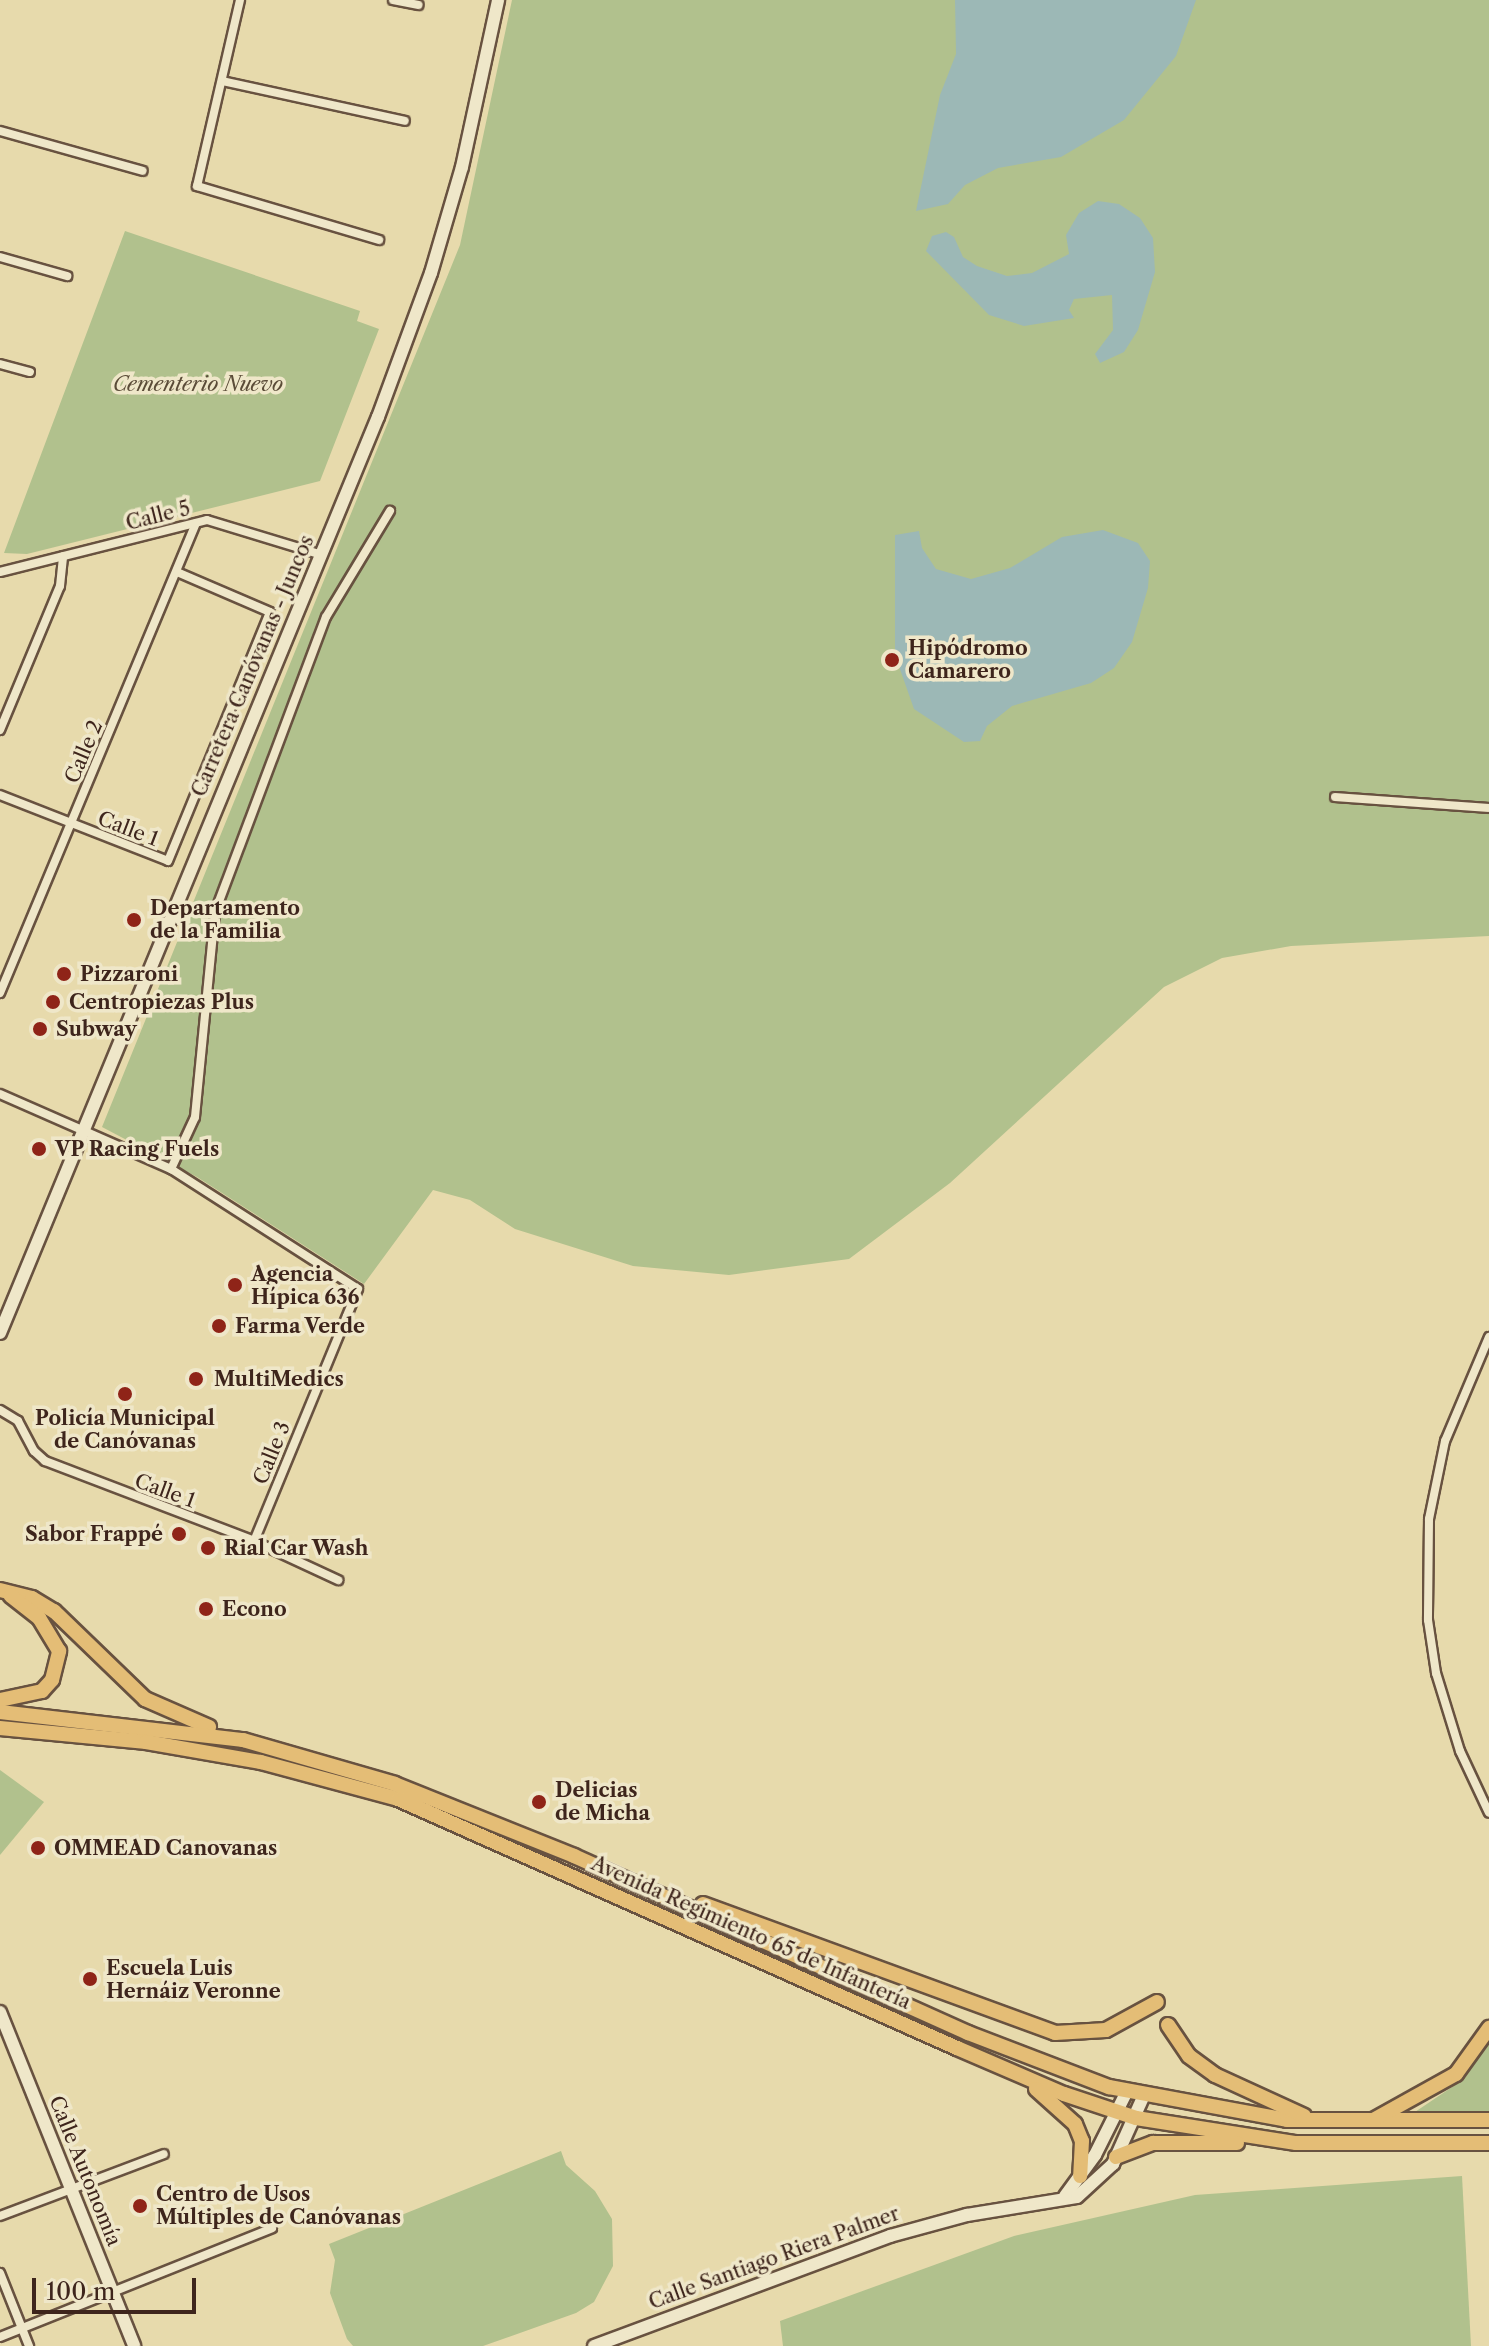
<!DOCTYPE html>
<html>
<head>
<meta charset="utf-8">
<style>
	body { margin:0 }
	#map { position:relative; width:1489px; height:2346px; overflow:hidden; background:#e7daac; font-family:"Libre Caslon Text",serif }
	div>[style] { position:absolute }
	.green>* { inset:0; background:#b1c18d }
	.water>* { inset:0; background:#9cb8b6 }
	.roads { filter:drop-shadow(2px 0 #685240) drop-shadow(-2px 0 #685240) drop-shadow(0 2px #685240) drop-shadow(0 -2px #685240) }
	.street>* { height:8px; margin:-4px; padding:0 4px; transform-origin:4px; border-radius:4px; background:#efe7c9 }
	.secondary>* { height:12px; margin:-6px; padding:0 6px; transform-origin:6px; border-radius:6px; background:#efe7c9 }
	.primary>* { height:14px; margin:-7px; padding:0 7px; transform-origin:7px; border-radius:7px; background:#e4bd76 }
	.dots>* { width:22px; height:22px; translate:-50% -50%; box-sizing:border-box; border:4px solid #efe7c9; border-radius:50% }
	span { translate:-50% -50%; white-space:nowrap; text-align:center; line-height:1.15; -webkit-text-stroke:7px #efe7c9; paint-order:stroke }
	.park-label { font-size:20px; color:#5b4c38; font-style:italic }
	.street-label { font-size:20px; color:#3e251c }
	.poi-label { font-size:20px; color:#3e251c; font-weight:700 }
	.left { translate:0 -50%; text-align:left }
	.right { translate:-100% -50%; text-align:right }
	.scale { position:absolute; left:32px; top:2278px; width:164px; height:36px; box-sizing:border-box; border:4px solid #3e251c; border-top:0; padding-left:10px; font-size:24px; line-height:28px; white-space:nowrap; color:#3e251c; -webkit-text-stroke:6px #efe7c9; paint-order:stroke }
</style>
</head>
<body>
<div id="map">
	<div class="green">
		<i style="clip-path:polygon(512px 0,1489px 0,1489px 936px,1291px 946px,1222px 958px,1164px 987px,950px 1183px,849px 1259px,729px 1275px,633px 1266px,515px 1229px,470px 1200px,433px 1190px,364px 1284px,197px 1177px,102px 1127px,460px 245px)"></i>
		<i style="clip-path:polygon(125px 231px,360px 311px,357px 321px,379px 329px,320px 481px,27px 554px,4px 553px)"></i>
		<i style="clip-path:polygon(0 1770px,44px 1802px,0 1855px)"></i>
		<i style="clip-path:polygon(1489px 2042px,1489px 2114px,1409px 2116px,1464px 2079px)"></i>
		<i style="clip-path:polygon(561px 2151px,566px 2165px,595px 2191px,612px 2219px,613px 2266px,594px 2302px,576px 2313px,483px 2346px,353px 2346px,347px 2339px,330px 2293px,335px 2260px,329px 2244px)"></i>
		<i style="clip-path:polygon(1462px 2176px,1471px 2346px,783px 2346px,780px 2321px,1014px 2236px,1195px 2195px)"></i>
	</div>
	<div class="water">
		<i style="clip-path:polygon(955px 0,1196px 0,1176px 56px,1124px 120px,1061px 157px,998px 168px,965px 185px,948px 204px,916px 211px,940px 95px,956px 54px)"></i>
		<i style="clip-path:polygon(1098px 201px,1119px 204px,1140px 218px,1153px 238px,1155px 272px,1138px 330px,1124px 352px,1100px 363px,1095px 354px,1113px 330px,1112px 295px,1074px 299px,1069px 310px,1074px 318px,1024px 326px,989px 315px,926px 251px,932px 236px,946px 232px,954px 237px,963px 257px,977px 266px,1007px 276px,1032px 273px,1069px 254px,1066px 235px,1079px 213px)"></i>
		<i style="clip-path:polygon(1103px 530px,1138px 543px,1150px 561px,1148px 588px,1132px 642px,1114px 668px,1091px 683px,1012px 706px,987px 726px,980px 741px,964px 742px,914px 709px,895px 655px,895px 535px,919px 531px,922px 548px,936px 569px,971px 579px,1010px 568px,1062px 537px)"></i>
	</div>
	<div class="roads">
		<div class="street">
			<i style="left:240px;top:0;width:191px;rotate:103deg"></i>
			<i style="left:197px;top:186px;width:190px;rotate:16.5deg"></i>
			<i style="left:393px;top:0;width:26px;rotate:11deg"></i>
			<i style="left:222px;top:81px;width:187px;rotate:12.3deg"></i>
			<i style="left:0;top:131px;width:148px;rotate:15.6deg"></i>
			<i style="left:0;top:257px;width:70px;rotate:15.8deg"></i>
			<i style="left:0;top:364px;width:31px;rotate:15deg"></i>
			<i style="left:0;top:572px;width:213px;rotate:-14.1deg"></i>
			<i style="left:207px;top:520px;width:120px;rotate:16.9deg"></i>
			<i style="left:0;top:730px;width:156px;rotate:-67.4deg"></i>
			<i style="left:60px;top:586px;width:30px;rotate:-84deg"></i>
			<i style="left:0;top:795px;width:180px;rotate:21.4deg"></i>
			<i style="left:168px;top:861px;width:269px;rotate:-67.7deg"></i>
			<i style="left:270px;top:612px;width:101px;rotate:-156.7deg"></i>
			<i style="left:1335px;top:797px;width:154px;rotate:4.1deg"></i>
			<i style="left:0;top:993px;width:509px;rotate:-67.36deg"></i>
			<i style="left:0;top:1094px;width:187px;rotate:23.7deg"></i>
			<i style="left:171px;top:1169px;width:222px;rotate:32.7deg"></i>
			<i style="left:358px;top:1289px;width:273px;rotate:112.4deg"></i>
			<i style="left:171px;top:1169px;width:57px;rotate:-65.2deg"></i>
			<i style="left:195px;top:1117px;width:206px;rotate:-84.4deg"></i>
			<i style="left:215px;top:912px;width:315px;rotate:-69.4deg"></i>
			<i style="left:326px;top:617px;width:124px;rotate:-58.9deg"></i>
			<i style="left:1489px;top:1337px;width:113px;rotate:112.9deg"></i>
			<i style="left:1445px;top:1441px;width:80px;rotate:101.6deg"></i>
			<i style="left:1429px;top:1519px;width:101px;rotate:90.6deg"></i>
			<i style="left:1428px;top:1620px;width:54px;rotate:81.4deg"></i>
			<i style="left:1436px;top:1673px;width:82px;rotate:72.9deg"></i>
			<i style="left:1460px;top:1751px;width:68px;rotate:64.9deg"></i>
			<i style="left:0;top:1410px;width:21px;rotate:31deg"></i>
			<i style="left:18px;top:1421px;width:34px;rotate:62deg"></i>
			<i style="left:34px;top:1451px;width:15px;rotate:42deg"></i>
			<i style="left:45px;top:1461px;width:224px;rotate:20.9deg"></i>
			<i style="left:254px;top:1541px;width:93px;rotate:24.9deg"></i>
			<i style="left:0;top:2216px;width:175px;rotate:-20.7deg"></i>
			<i style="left:0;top:2273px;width:79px;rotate:68.3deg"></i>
			<i style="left:0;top:2337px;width:293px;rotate:-21.8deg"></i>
		</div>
		<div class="secondary">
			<i style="left:0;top:1333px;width:991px;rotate:-67.58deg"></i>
			<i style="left:378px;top:417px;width:153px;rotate:-69.8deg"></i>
			<i style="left:431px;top:273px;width:110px;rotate:-73.7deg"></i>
			<i style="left:462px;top:167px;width:171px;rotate:-77.8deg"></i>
			<i style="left:0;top:2012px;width:360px;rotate:68.1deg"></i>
			<i style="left:1065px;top:2196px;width:51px;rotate:-53.8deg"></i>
			<i style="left:1095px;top:2155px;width:72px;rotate:-63.4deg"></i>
			<i style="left:594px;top:2346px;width:316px;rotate:-20.4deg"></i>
			<i style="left:890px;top:2236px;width:80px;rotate:-15.3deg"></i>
			<i style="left:967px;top:2215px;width:111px;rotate:-9.3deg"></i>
			<i style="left:1077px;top:2197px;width:49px;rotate:-42.5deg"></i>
			<i style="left:1113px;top:2164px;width:76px;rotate:-65.8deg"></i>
		</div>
		<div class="primary">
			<i style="left:0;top:1590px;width:33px;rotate:14deg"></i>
			<i style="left:32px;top:1598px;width:26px;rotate:31deg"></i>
			<i style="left:54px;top:1611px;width:127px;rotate:44deg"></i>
			<i style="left:145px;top:1699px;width:70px;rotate:23.6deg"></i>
			<i style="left:0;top:1700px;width:43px;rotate:-12.1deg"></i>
			<i style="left:42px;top:1691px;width:15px;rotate:-48deg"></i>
			<i style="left:52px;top:1680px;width:30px;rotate:-76deg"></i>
			<i style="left:59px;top:1651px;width:39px;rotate:-121deg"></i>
			<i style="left:39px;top:1618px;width:36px;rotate:-142deg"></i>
			<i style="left:0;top:1712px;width:245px;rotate:6.6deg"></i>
			<i style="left:243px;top:1740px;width:158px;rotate:16.1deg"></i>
			<i style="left:395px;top:1784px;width:193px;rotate:21.9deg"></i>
			<i style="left:574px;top:1856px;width:432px;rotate:24.2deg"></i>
			<i style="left:968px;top:2033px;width:151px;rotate:21deg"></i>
			<i style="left:1109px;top:2087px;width:181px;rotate:10.5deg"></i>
			<i style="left:1287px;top:2120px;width:202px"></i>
			<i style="left:0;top:1728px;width:147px;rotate:5.5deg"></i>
			<i style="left:146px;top:1742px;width:117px;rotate:9.9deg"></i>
			<i style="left:261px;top:1762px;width:142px;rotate:15.1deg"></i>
			<i style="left:398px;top:1799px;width:612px;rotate:24.01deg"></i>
			<i style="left:957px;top:2048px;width:116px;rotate:23.3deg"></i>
			<i style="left:1064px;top:2094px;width:76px;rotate:18.4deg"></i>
			<i style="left:1136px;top:2118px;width:162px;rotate:8.9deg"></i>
			<i style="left:1296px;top:2143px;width:193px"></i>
			<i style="left:703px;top:1904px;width:375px;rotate:20.1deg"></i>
			<i style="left:1055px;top:2033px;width:51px;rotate:-3.4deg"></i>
			<i style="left:1106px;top:2030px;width:58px;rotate:-28.8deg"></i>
			<i style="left:1168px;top:2025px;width:37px;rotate:56deg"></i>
			<i style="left:1189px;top:2056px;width:32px;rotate:36deg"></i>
			<i style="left:1215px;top:2075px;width:98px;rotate:24.7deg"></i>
			<i style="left:1036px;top:2089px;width:52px;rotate:41.9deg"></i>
			<i style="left:1075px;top:2124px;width:18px;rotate:68deg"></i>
			<i style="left:1082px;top:2141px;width:35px;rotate:93deg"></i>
			<i style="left:1373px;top:2120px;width:95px;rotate:-29deg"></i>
			<i style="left:1456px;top:2074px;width:57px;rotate:-54.3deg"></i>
			<i style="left:1116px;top:2157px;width:40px;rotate:-21deg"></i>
			<i style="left:1153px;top:2143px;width:84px"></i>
		</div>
	</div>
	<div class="dots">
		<i style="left:892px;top:660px;background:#8f2418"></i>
		<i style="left:134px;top:920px;background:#8f2418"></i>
		<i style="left:64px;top:974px;background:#8f2418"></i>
		<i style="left:53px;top:1002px;background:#8f2418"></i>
		<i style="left:40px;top:1029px;background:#8f2418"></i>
		<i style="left:39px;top:1149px;background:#8f2418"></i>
		<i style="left:235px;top:1285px;background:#8f2418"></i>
		<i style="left:219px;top:1326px;background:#8f2418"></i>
		<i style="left:196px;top:1379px;background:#8f2418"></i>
		<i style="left:125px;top:1394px;background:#8f2418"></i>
		<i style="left:179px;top:1534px;background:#8f2418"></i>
		<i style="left:208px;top:1548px;background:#8f2418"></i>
		<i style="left:206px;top:1609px;background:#8f2418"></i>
		<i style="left:539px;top:1802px;background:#8f2418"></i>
		<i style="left:38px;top:1848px;background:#8f2418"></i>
		<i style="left:90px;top:1979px;background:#8f2418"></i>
		<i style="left:140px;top:2206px;background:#8f2418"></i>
	</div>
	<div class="park-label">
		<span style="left:198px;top:384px">Cementerio Nuevo</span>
	</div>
	<div class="street-label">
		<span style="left:158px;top:516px;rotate:-14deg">Calle 5</span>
		<span style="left:253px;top:666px;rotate:-67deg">Carretera Canóvanas - Juncos</span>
		<span style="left:84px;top:752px;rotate:-67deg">Calle 2</span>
		<span style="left:128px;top:829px;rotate:21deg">Calle 1</span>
		<span style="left:272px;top:1453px;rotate:-68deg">Calle 3</span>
		<span style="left:165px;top:1491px;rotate:20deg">Calle 1</span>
		<span style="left:751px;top:1933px;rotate:24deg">Avenida Regimiento 65 de Infantería</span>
		<span style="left:85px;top:2171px;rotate:68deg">Calle Autonomía</span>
		<span style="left:774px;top:2258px;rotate:-20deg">Calle Santiago Riera Palmer</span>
	</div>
	<div class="poi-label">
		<span class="left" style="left:908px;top:660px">Hipódromo<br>Camarero</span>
		<span class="left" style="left:150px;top:920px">Departamento<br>de la Familia</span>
		<span class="left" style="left:80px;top:974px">Pizzaroni</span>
		<span class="left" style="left:69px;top:1002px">Centropiezas Plus</span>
		<span class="left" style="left:56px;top:1029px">Subway</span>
		<span class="left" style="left:55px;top:1149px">VP Racing Fuels</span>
		<span class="left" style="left:251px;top:1286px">Agencia<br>Hípica 636</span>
		<span class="left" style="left:235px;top:1326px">Farma Verde</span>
		<span class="left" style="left:214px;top:1379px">MultiMedics</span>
		<span style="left:125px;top:1430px">Policía Municipal<br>de Canóvanas</span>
		<span class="right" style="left:163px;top:1534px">Sabor Frappé</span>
		<span class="left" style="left:224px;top:1548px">Rial Car Wash</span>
		<span class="left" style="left:222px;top:1609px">Econo</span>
		<span class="left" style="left:555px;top:1802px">Delicias<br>de Micha</span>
		<span class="left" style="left:54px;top:1848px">OMMEAD Canovanas</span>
		<span class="left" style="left:106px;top:1980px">Escuela Luis<br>Hernáiz Veronne</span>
		<span class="left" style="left:156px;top:2206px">Centro de Usos<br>Múltiples de Canóvanas</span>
	</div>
	<div class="scale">100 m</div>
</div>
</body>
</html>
